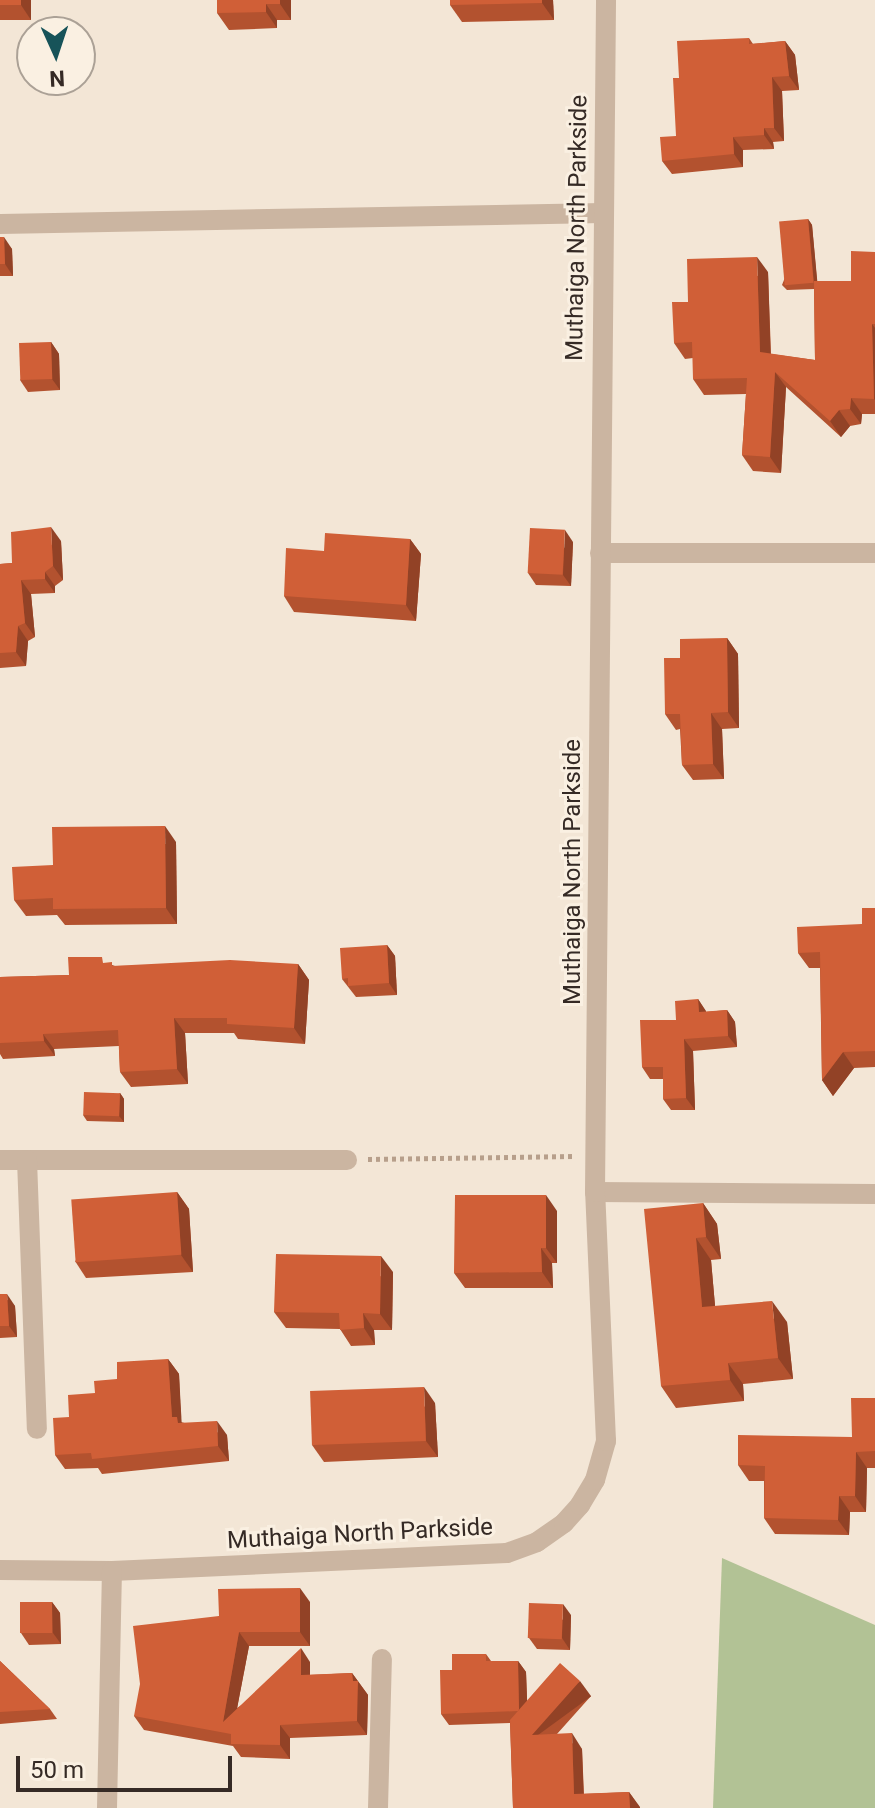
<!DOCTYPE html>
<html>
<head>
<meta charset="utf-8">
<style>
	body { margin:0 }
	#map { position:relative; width:875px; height:1808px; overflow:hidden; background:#f3e6d6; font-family:Roboto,sans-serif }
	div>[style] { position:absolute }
	.green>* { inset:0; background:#b2c295 }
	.path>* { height:5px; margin-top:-2.5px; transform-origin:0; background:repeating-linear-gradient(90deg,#b79f8b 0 4px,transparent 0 8px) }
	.minor>* { height:20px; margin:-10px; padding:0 10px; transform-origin:10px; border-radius:10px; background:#cbb5a1 }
	.wall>* { inset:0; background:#b3522f; transform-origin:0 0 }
	.shaded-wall>* { inset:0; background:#924226; transform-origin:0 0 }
	.building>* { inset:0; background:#d05f37; transform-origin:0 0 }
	span { translate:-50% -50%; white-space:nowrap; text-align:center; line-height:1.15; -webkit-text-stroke:6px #faf0e2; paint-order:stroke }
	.street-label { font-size:24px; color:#352a25 }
	.north { position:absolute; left:16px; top:16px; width:80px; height:80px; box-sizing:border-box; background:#faf0e2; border:2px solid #aba196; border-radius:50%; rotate:177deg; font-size:22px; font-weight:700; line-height:32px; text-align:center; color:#352a25 }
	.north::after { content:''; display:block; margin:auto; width:28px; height:36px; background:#175359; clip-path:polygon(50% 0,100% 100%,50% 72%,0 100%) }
	.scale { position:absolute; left:16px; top:1756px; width:216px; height:36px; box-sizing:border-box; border:4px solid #352a25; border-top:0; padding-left:10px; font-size:24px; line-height:28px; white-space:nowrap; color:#352a25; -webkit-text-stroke:6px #faf0e2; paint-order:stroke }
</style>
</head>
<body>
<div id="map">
	<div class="green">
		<i style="clip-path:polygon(722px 1558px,875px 1625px,875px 1808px,713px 1808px)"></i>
	</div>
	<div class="path">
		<i style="left:368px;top:1159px;width:206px;rotate:-0.8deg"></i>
	</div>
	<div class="minor">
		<i style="left:0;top:224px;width:603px;rotate:-1.05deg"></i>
		<i style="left:600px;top:553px;width:275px"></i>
		<i style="left:0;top:1160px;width:347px"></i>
		<i style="left:27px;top:1160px;width:269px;rotate:87.9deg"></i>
		<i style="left:595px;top:1192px;width:280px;rotate:0.4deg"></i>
		<i style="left:0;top:1570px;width:112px;rotate:0.5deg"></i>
		<i style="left:112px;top:1571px;width:395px;rotate:-2.6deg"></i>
		<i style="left:507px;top:1553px;width:32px;rotate:-20deg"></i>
		<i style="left:537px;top:1542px;width:33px;rotate:-35deg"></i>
		<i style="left:564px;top:1523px;width:24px;rotate:-48deg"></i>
		<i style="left:580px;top:1505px;width:29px;rotate:-59deg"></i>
		<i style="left:595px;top:1480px;width:41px;rotate:-74.2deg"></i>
		<i style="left:606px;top:1441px;width:249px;rotate:-92.5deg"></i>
		<i style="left:595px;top:1192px;width:1192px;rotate:-89.47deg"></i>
		<i style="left:107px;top:1808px;width:237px;rotate:-88.8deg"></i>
		<i style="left:378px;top:1808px;width:149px;rotate:-88.5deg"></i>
	</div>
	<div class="wall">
		<i style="left:0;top:0;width:31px;height:20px"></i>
		<i style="clip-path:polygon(217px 0,291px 0,291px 20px,277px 20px,277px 28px,229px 30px,217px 13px)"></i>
		<i style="clip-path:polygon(450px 0,553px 0,554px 20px,462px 22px,450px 5px)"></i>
		<i style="clip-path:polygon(749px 38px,753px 44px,785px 41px,795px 55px,799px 90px,782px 91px,784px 141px,773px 142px,774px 149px,743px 150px,743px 167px,672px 174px,662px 161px,676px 136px,679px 78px)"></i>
		<i style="clip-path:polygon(808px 219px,812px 225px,817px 281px,851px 281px,875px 252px,875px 414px,862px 414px,861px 424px,850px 426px,841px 437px,786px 387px,781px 473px,753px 471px,742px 455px,746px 394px,704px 395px,693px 379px,693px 358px,685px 359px,674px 343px,688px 302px,768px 272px,771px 354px,815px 360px,814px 289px,787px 290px,782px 285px)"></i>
		<i style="clip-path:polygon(0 237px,12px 249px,13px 276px,0 276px)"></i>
		<i style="clip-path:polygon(51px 342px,59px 354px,60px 390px,28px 392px,20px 380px)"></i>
		<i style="clip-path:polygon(410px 539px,421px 554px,416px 621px,294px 612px,284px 596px,324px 551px)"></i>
		<i style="clip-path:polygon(61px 541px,63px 580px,55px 586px,55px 593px,31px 594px,35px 637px,28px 641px,26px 666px,0 668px,0 564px,12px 563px)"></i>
		<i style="clip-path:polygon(573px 542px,571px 586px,536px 585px,528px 573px)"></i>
		<i style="clip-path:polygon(727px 638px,738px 654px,739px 728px,722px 729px,724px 779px,693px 780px,682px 765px,680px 729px,676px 730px,665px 714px,680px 658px)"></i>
		<i style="clip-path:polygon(176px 842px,177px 924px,65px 925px,57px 915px,26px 916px,14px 900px,53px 865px)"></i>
		<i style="clip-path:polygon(875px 908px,875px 1067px,854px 1068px,833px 1096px,822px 1080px,820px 968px,809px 968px,798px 953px,862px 924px)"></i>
		<i style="clip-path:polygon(387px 945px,395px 956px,397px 995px,356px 997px,342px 979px)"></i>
		<i style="clip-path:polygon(107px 963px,115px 966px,298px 964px,309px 980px,305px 1044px,238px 1039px,234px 1033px,185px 1033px,188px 1084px,131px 1087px,120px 1072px,119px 1046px,54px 1049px,55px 1056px,3px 1059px,0 1054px,0 977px,69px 975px)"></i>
		<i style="clip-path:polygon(698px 999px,706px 1012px,727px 1010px,735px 1022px,737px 1047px,693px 1051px,695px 1110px,671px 1110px,663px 1099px,663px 1079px,650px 1079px,642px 1067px,676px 1020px)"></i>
		<i style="clip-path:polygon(120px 1093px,124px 1099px,124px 1122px,87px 1121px,83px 1115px)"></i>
		<i style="clip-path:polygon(177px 1192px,189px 1209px,193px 1272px,86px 1278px,75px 1261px)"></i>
		<i style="clip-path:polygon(703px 1203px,717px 1224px,721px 1259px,711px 1260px,715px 1306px,787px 1322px,793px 1379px,743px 1384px,744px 1401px,676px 1408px,661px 1386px)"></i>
		<i style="clip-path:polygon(557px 1211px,557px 1263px,552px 1263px,553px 1288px,465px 1288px,454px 1273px)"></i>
		<i style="clip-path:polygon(393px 1272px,392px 1330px,374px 1330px,375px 1345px,351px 1346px,340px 1329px,286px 1328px,274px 1312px)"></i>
		<i style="clip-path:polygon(0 1294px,15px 1306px,17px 1337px,0 1338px)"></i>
		<i style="clip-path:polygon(168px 1359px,179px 1374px,181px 1422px,227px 1435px,229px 1461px,102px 1474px,98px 1468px,65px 1469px,55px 1455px,69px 1417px,117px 1379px)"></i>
		<i style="clip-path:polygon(875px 1398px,875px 1468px,867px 1468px,866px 1512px,850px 1512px,849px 1535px,775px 1534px,764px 1518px,764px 1481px,749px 1481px,738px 1465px,852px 1437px)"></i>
		<i style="clip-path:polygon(435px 1403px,438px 1457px,324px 1462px,312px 1445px)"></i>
		<i style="clip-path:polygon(52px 1602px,60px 1613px,61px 1644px,29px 1645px,21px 1633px)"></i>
		<i style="clip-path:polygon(310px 1602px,310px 1646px,249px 1646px,237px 1708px,310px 1662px,310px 1675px,352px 1673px,368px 1695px,367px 1735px,290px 1738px,290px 1759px,241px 1757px,233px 1746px,144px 1730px,134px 1716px,219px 1616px)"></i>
		<i style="clip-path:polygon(571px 1615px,570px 1650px,537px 1649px,529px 1638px)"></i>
		<i style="clip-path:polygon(486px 1654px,491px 1661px,518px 1661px,526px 1672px,527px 1701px,591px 1696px,557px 1734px,582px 1749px,584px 1794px,629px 1792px,640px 1808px,513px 1808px,510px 1723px,449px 1725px,441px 1714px,452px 1670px)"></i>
		<i style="clip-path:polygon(0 1661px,50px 1709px,57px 1719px,0 1724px)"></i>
	</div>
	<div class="shaded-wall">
		<i style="clip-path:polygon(21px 0,31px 0,31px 20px,21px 5px)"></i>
		<i style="clip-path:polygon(280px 0,291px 0,291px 20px,280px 4px)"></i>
		<i style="clip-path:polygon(542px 0,553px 0,554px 20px,542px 3px)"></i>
		<i style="clip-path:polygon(266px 4px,277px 20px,277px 28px,266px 12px)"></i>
		<i style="clip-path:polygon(785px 41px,795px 55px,799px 90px,789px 76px)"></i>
		<i style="clip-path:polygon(772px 77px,782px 91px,784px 141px,774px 128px)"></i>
		<i style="clip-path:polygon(764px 128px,773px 142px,774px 149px,764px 135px)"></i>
		<i style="clip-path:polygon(733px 137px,743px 150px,743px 167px,734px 154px)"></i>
		<i style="clip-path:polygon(808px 219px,812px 225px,818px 289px,814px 283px)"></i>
		<i style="clip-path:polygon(4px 237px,12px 249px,13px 276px,5px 264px)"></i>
		<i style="clip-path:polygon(757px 257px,768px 272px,771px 368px,760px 352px)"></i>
		<i style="clip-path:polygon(872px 324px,875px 328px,875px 400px,874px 399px)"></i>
		<i style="clip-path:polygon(51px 342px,59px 354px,60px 390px,52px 379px)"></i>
		<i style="clip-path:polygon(775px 372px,786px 387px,781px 473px,770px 457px)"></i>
		<i style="clip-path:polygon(851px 398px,862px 414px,861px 424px,850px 409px)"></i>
		<i style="clip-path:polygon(839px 410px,850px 426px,841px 437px,830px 421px)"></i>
		<i style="clip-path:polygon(51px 527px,61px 541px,63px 580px,53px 566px)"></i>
		<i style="clip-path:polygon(565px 530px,573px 542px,571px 586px,563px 575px)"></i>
		<i style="clip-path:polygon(410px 539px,421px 554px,416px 621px,406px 605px)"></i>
		<i style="clip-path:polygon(45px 572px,55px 586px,55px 593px,45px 579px)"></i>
		<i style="clip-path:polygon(21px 580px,31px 594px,35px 637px,25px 623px)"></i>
		<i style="clip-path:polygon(18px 626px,28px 641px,26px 666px,16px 652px)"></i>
		<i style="clip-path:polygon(727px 638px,738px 654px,739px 728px,728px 712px)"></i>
		<i style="clip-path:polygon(711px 713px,722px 729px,724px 779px,713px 764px)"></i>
		<i style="clip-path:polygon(165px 826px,176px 842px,177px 924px,166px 908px)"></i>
		<i style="clip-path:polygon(387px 945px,395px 956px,397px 995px,389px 983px)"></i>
		<i style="clip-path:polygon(298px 964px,309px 980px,305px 1044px,294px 1028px)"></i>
		<i style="clip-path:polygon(698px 999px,706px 1011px,707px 1024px,699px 1012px)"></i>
		<i style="clip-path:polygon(727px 1010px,735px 1022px,737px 1047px,728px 1036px)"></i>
		<i style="clip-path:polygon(174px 1018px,185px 1033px,188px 1084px,177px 1069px)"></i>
		<i style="clip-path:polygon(43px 1034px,54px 1049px,55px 1056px,44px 1041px)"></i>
		<i style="clip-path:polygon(684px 1039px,693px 1051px,695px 1110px,686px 1098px)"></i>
		<i style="clip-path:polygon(843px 1052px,854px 1068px,833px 1096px,822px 1080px)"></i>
		<i style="clip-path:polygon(120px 1093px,124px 1099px,124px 1122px,119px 1116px)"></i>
		<i style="clip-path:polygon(177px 1192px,189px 1209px,193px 1272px,181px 1255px)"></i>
		<i style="clip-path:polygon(546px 1195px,557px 1211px,557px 1263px,546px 1248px)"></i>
		<i style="clip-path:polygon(703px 1203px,717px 1224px,721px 1259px,706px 1237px)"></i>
		<i style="clip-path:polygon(696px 1238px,711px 1260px,717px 1328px,702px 1307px)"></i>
		<i style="clip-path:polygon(541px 1248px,552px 1263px,553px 1288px,542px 1272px)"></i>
		<i style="clip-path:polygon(381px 1256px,393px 1272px,392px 1330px,380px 1314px)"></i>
		<i style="clip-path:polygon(7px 1294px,15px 1306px,17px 1337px,9px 1326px)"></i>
		<i style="clip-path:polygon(772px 1301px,787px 1322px,793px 1379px,778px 1358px)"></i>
		<i style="clip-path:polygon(363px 1313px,374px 1330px,375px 1345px,364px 1328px)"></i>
		<i style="clip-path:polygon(168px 1359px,179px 1374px,182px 1429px,172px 1417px)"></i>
		<i style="clip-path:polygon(728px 1363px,743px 1384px,744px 1401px,730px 1380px)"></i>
		<i style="clip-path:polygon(424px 1387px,435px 1403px,438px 1457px,426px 1441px)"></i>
		<i style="clip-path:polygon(217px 1421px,227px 1435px,229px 1461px,218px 1446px)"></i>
		<i style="clip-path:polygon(856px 1452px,867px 1468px,866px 1512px,855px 1496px)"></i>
		<i style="clip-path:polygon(839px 1496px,850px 1512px,849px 1535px,838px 1520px)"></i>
		<i style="clip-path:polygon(300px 1588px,310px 1602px,310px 1646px,300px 1632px)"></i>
		<i style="clip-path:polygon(52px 1602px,60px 1613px,61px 1644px,53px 1633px)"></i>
		<i style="clip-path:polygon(563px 1604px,571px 1615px,570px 1650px,562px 1638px)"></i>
		<i style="clip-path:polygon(239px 1632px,249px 1646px,232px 1735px,223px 1722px)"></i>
		<i style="clip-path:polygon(301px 1648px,310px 1662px,310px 1689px,301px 1675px)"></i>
		<i style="clip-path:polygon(518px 1661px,526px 1672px,528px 1723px,519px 1711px)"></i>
		<i style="clip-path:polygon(352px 1673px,368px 1695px,367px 1735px,357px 1721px)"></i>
		<i style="left:580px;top:1681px;width:19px;height:72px;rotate:54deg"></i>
		<i style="clip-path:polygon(280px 1725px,290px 1738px,290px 1759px,280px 1745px)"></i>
		<i style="clip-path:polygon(572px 1733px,582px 1749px,584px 1808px,574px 1794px)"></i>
		<i style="clip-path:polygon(629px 1792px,640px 1807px,640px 1808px,630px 1808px)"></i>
	</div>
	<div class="building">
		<i style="left:0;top:0;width:21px;height:5px"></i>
		<i style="clip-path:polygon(217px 0,280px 0,280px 4px,266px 4px,266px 12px,217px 13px)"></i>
		<i style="clip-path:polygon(450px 0,542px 0,542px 3px,450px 5px)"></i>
		<i style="clip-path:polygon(749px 38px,749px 44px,785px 41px,789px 76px,772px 77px,774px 128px,764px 128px,764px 135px,733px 137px,734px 154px,662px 161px,660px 137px,676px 136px,673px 78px,679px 78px,677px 41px)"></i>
		<i style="left:808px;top:219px;width:64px;height:29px;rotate:85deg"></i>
		<i style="clip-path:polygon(0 237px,4px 237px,5px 264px,0 264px)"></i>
		<i style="clip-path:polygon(851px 251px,875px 252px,875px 324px,872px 324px,874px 399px,851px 398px,850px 409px,839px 410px,830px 421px,775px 372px,770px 457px,742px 455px,747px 378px,693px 379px,692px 342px,674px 343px,672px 302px,688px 302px,687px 259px,757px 257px,760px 352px,815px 360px,814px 281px,851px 281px)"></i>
		<i style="left:51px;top:342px;width:37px;height:32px;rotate:88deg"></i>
		<i style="clip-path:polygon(51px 527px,53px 566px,45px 572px,45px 579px,21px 580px,25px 623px,18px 626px,16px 652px,0 653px,0 564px,12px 563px,11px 532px)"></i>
		<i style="left:530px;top:528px;width:35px;height:45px;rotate:3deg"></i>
		<i style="clip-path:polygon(325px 533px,410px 539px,406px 605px,284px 596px,286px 548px,324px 551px)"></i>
		<i style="clip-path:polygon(727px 638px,728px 712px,711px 713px,713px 764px,682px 765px,680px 714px,665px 714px,664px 658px,680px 658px,680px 639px)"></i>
		<i style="clip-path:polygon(165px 826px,166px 908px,53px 909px,53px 898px,14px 900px,12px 867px,53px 865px,52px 827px)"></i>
		<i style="clip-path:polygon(862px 908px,875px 908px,875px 1051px,843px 1052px,822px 1080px,820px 952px,798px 953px,797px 927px,862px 924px)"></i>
		<i style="clip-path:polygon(387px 945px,389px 983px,348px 986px,348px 978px,342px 979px,340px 948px)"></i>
		<i style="clip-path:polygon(68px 957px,102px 957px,103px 963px,112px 962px,112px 966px,230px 960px,298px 964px,294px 1028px,227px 1024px,227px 1018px,174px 1018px,177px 1069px,120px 1072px,118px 1030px,43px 1034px,44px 1041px,0 1043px,0 977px,69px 975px)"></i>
		<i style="clip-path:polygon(698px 999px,699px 1012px,727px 1010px,728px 1036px,684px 1039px,686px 1098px,663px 1099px,663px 1067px,642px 1067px,640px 1020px,676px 1020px,675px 1001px)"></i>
		<i style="left:84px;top:1092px;width:36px;height:23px;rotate:2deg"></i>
		<i style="left:177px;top:1192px;width:63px;height:106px;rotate:86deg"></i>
		<i style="clip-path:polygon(455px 1195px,546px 1195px,546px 1248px,541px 1248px,542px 1272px,454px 1273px)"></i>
		<i style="clip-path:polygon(703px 1203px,706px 1237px,696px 1238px,702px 1307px,772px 1301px,778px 1358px,728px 1363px,730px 1380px,661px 1386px,644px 1209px)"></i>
		<i style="clip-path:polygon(276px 1254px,381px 1256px,380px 1314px,363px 1313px,364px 1328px,340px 1330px,339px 1313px,274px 1312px)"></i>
		<i style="clip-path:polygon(0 1294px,7px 1294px,9px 1326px,0 1326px)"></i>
		<i style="clip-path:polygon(168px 1359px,172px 1417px,177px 1417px,178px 1423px,217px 1421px,218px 1446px,92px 1459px,91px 1453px,55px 1455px,53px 1418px,69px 1417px,68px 1395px,95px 1393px,94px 1381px,117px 1379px,117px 1362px)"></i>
		<i style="left:424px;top:1387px;width:54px;height:114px;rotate:88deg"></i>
		<i style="clip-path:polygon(851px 1398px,875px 1398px,875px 1451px,856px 1452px,855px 1496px,839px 1496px,838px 1520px,764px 1518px,765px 1466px,738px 1465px,738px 1435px,852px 1437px)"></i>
		<i style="clip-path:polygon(300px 1588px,300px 1632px,239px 1632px,223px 1722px,301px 1648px,301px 1675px,352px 1673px,353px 1681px,358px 1681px,357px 1721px,280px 1725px,280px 1745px,231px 1744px,231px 1734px,134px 1716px,140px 1684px,133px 1626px,219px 1616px,218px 1589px)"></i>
		<i style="left:20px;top:1602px;width:32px;height:31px"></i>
		<i style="left:529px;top:1603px;width:34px;height:35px;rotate:2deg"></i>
		<i style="clip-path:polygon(452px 1654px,486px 1654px,486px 1661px,518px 1661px,519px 1709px,518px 1711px,441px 1714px,440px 1670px,452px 1670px)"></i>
		<i style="clip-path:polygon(0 1661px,50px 1709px,0 1712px)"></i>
		<i style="clip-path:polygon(560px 1663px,580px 1681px,532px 1735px,572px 1733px,574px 1794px,629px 1792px,630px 1808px,513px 1808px,510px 1720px)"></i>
	</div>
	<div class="street-label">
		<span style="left:577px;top:228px;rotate:-89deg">Muthaiga North Parkside</span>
		<span style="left:573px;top:872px;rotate:-90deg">Muthaiga North Parkside</span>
		<span style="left:360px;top:1534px;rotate:-3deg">Muthaiga North Parkside</span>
	</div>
	<div class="north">N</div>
	<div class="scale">50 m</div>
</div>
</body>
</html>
